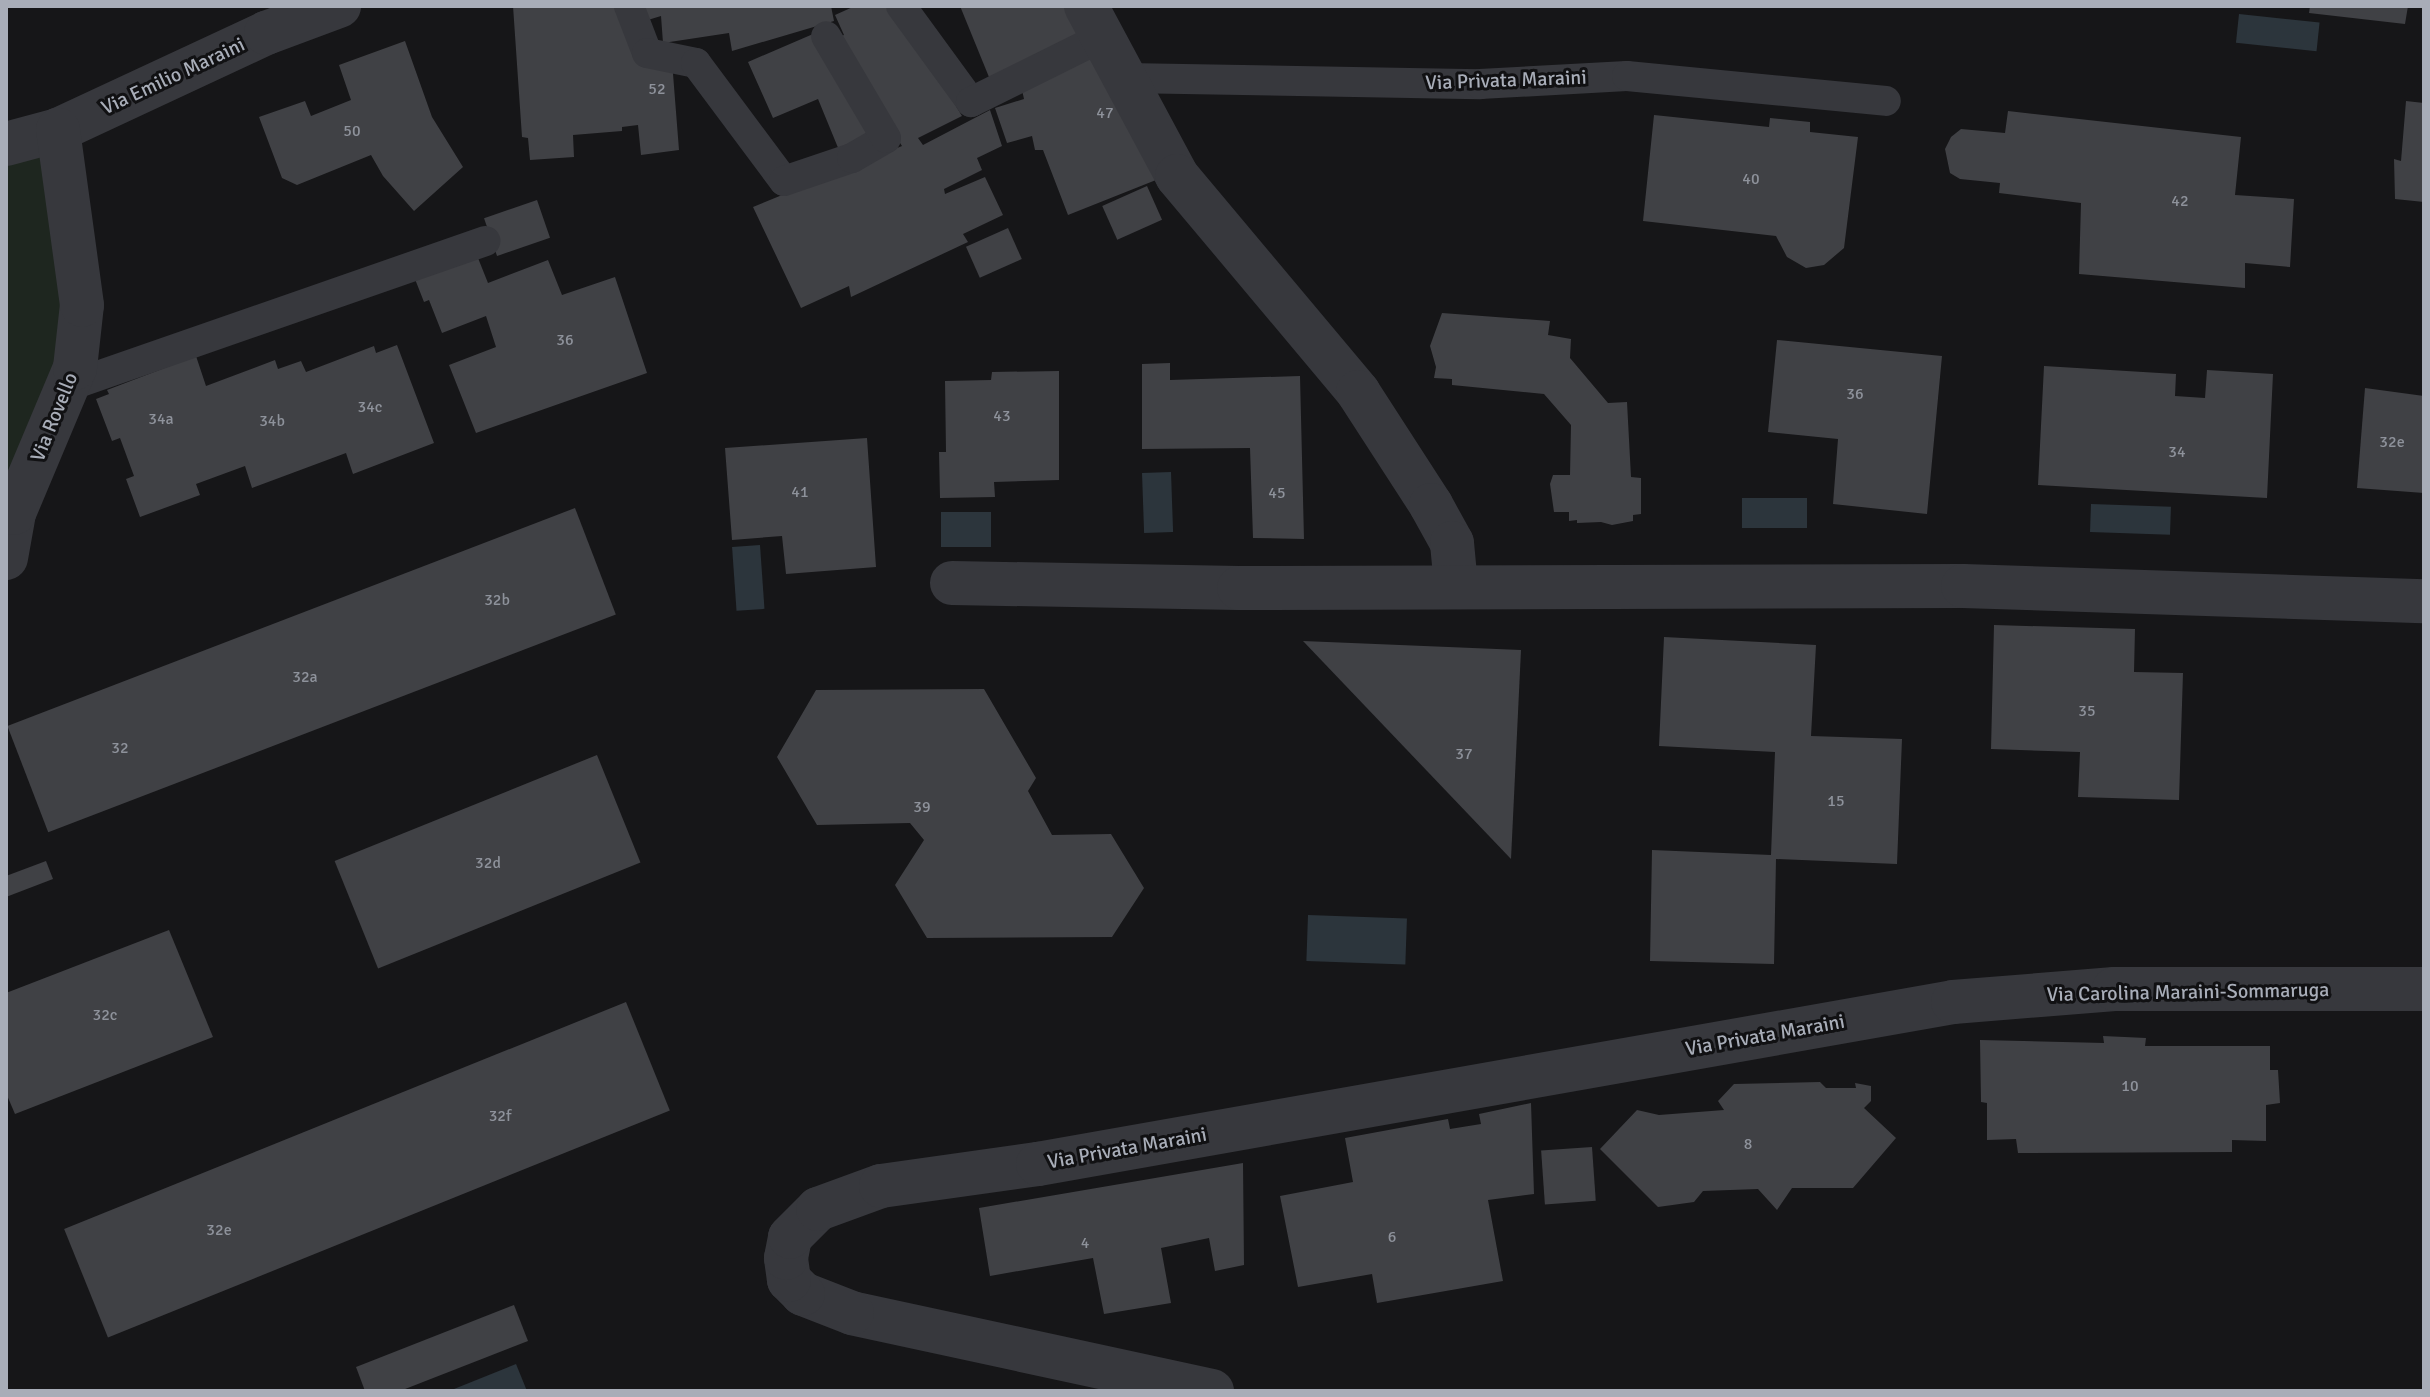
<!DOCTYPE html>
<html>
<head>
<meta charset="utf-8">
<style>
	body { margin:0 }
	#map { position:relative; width:2430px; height:1397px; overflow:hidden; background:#161618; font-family:Signika,sans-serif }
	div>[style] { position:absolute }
	.green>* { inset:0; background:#1e261f }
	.water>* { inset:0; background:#2c353c; transform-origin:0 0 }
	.building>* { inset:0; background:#404145; transform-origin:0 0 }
	.lane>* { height:30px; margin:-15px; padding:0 15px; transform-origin:15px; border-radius:15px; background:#37383d }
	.street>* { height:44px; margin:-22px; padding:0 22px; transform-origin:22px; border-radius:22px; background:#37383d }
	span { translate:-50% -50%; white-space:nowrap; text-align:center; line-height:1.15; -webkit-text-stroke:6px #111113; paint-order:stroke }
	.number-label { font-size:16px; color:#8e929b }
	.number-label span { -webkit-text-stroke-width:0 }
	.street-label { font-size:20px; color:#a8adb8 }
	.frame { position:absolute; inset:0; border:8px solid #a8adb8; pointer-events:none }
</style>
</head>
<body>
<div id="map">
	<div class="green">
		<i style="clip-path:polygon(58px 130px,82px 305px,6px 514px,6px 144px)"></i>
	</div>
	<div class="water">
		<i style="left:2239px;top:14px;width:81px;height:29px;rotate:6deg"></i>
		<i style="left:1171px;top:472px;width:60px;height:29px;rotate:88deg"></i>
		<i style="left:1742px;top:498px;width:65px;height:30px"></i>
		<i style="left:2091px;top:504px;width:80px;height:28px;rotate:2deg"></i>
		<i style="left:941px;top:512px;width:50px;height:35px"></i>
		<i style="left:760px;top:545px;width:64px;height:28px;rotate:86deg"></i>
		<i style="left:1308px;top:915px;width:99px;height:46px;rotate:2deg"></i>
		<i style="clip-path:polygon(516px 1364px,527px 1391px,449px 1391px)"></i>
	</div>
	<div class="building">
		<i style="clip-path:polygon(513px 6px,618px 6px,672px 61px,679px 150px,641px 155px,638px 125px,622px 127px,622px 131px,573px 135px,574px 157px,530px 160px,528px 138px,522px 137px)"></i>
		<i style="clip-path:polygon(634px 6px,831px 6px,834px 21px,732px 51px,729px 33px,663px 43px,661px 16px,638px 23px)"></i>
		<i style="clip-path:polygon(855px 6px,895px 6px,962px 116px,918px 138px,923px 145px,990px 110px,1002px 146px,977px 158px,982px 170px,944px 189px,945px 194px,985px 177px,1003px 215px,963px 234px,968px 242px,851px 297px,849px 286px,801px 308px,753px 207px,902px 146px,833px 39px,844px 35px,835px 15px)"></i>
		<i style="clip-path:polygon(960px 6px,1067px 6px,1077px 32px,1070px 46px,991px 82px)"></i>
		<i style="clip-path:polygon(2310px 6px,2408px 6px,2405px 24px,2309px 13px)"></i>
		<i style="clip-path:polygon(820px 31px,876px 128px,841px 155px,818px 99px,773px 118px,748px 62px)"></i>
		<i style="clip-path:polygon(405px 41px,432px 117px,463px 167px,414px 211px,383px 176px,371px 155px,297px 185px,282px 178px,259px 117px,305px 101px,311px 116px,351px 100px,339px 65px)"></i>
		<i style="clip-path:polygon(1100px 51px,1156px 180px,1068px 215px,1043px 150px,1035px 150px,1032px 136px,1007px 143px,995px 108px,1024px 99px,1022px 90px)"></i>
		<i style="clip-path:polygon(2406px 101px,2424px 103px,2424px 202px,2395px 199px,2394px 159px,2401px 161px)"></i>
		<i style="clip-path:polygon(2008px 111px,2241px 137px,2235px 195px,2294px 199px,2290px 267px,2245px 263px,2245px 288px,2079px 274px,2081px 203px,1999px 193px,2000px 183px,1960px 179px,1950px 173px,1945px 149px,1951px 137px,1961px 129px,2005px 133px)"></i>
		<i style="clip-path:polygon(1654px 115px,1769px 127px,1770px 118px,1810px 122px,1810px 132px,1858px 137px,1844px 248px,1824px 265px,1806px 268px,1787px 257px,1776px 236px,1643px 221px)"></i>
		<i style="left:1147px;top:186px;width:37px;height:49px;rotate:66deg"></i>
		<i style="left:537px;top:200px;width:40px;height:56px;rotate:71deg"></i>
		<i style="left:1008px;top:228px;width:34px;height:46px;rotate:66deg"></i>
		<i style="clip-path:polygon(476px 253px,488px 283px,548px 260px,562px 295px,615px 277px,647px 373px,476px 433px,449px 365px,496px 347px,486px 316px,442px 333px,429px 300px,424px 302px,413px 274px)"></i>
		<i style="clip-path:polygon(1442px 313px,1550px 321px,1548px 335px,1571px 339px,1570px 358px,1608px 403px,1627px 402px,1631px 477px,1641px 478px,1641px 514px,1633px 515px,1633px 521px,1612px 525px,1601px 522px,1577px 523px,1577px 520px,1569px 521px,1569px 512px,1554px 512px,1550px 484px,1553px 475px,1570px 475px,1571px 425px,1544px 394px,1452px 385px,1452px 379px,1434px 378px,1436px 367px,1430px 346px)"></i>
		<i style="clip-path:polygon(1777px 340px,1942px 356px,1927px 514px,1833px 504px,1838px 439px,1768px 432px)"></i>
		<i style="clip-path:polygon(397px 345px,434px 443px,353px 474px,346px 453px,252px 488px,245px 466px,196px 484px,200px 495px,140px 517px,126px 479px,134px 476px,120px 438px,112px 441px,96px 399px,109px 394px,107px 390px,196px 356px,206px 386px,275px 360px,278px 369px,301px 361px,306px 372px,374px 346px,376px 353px)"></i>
		<i style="clip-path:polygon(1170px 363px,1170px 380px,1300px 376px,1304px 539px,1253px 538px,1250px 448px,1142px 449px,1142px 364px)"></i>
		<i style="clip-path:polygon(2044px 366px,2176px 374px,2175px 396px,2205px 398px,2207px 370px,2273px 374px,2267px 498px,2038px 485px)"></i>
		<i style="clip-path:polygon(1059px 371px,1059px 480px,994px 482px,995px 497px,940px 498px,939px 452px,946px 452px,945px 381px,991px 380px,992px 372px)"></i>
		<i style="clip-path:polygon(2365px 388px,2424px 396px,2424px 493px,2357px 488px)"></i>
		<i style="clip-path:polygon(867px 438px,876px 567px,786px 574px,782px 536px,732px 540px,725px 448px)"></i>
		<i style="left:575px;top:508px;width:114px;height:608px;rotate:69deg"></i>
		<i style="clip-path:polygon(1994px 625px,2135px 629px,2134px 672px,2183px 673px,2179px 800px,2078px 797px,2080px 752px,1991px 749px)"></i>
		<i style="clip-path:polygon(1664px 637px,1816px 645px,1811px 736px,1902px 739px,1897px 864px,1776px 859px,1774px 964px,1650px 961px,1652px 850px,1771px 855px,1775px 752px,1659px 746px)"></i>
		<i style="clip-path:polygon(1303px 641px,1521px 650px,1511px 859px)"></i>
		<i style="clip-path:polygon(984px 689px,1036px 778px,1028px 791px,1052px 835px,1111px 834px,1144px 888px,1112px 937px,927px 938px,895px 885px,924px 840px,910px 823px,817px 825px,777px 757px,816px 690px)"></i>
		<i style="left:597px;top:755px;width:116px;height:283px;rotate:68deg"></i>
		<i style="clip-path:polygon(46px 861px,53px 879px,6px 897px,6px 876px)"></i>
		<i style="clip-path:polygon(169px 930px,213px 1037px,15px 1114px,6px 1093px,6px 993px)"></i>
		<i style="left:626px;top:1002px;width:117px;height:606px;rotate:68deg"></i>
		<i style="clip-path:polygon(2103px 1036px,2146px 1038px,2145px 1046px,2270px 1046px,2270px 1070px,2278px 1070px,2280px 1103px,2266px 1105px,2266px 1141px,2232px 1140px,2232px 1152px,2018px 1153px,2016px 1139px,1987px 1140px,1987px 1103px,1981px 1102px,1980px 1040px,2104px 1043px)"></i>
		<i style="clip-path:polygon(1820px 1082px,1826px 1088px,1856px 1088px,1855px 1083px,1871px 1086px,1871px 1101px,1864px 1108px,1896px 1138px,1853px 1188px,1792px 1188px,1777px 1210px,1758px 1189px,1703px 1191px,1694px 1202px,1658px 1207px,1600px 1149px,1637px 1110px,1659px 1115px,1724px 1110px,1718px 1101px,1734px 1084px)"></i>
		<i style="clip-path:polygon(1531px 1103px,1534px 1194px,1488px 1200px,1503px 1281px,1377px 1303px,1372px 1274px,1298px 1287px,1280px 1196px,1353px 1182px,1345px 1138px,1448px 1119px,1450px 1129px,1481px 1124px,1479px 1114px)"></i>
		<i style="left:1592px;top:1147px;width:54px;height:51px;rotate:86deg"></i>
		<i style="clip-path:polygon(1243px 1163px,1244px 1265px,1215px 1271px,1209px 1238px,1161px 1248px,1171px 1303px,1104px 1314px,1093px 1258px,990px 1276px,979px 1208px)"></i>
		<i style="clip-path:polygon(514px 1305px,528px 1341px,400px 1391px,365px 1391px,356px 1367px)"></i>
	</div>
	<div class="lane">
		<i style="left:629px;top:6px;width:50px;rotate:69deg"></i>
		<i style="left:647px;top:53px;width:50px;rotate:11.5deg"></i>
		<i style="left:696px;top:63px;width:147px;rotate:53.3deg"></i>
		<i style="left:784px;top:181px;width:72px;rotate:-18.7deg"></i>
		<i style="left:852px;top:158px;width:39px;rotate:-30deg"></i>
		<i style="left:886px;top:138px;width:118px;rotate:-120.5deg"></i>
		<i style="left:901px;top:6px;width:119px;rotate:53.9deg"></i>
		<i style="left:971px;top:102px;width:146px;rotate:-26.4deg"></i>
		<i style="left:1125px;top:78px;width:355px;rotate:1deg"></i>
		<i style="left:1480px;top:84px;width:147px;rotate:-3.1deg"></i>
		<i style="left:1627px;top:76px;width:260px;rotate:5.5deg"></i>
		<i style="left:69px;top:386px;width:441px;rotate:-19.2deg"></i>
	</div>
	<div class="street">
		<i style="left:1086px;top:6px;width:193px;rotate:61.8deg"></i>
		<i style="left:1177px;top:176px;width:282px;rotate:50deg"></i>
		<i style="left:1358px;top:392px;width:135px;rotate:57.1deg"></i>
		<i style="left:1431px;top:505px;width:43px;rotate:61.1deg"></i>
		<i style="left:1452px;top:543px;width:43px;rotate:84.7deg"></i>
		<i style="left:6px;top:144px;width:54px;rotate:-15.1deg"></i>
		<i style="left:58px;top:130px;width:230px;rotate:-25deg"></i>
		<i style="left:266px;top:33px;width:78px;rotate:-20.3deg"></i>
		<i style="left:6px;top:558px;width:46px;rotate:-79.9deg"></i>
		<i style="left:14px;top:513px;width:157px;rotate:-67.2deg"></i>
		<i style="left:75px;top:368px;width:63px;rotate:-83.7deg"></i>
		<i style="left:82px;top:305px;width:177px;rotate:-97.8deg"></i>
		<i style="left:952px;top:583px;width:287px;rotate:1deg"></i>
		<i style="left:1239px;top:588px;width:724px;rotate:-0.16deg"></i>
		<i style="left:1963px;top:586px;width:461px;rotate:1.9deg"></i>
		<i style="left:1212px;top:1391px;width:368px;rotate:-167.8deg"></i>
		<i style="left:852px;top:1313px;width:53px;rotate:-158.8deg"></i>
		<i style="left:803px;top:1294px;width:20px;rotate:-135deg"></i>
		<i style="left:789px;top:1280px;width:22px;rotate:-98deg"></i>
		<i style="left:786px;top:1258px;width:21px;rotate:-79deg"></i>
		<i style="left:790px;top:1237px;width:40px;rotate:-45deg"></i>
		<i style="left:818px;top:1209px;width:67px;rotate:-20.1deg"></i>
		<i style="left:881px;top:1186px;width:159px;rotate:-8deg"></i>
		<i style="left:1038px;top:1164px;width:929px;rotate:-10.04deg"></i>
		<i style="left:1953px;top:1002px;width:162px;rotate:-4.6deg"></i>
		<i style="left:2114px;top:989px;width:310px"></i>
	</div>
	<div class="number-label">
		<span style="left:657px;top:89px">52</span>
		<span style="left:1105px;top:113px">47</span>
		<span style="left:352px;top:131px">50</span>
		<span style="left:1751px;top:179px">40</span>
		<span style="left:2180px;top:201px">42</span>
		<span style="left:565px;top:340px">36</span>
		<span style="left:1855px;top:394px">36</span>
		<span style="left:370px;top:407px">34c</span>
		<span style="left:1002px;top:416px">43</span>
		<span style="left:161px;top:419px">34a</span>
		<span style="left:272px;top:421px">34b</span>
		<span style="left:2392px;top:442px">32e</span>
		<span style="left:2177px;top:452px">34</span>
		<span style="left:800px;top:492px">41</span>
		<span style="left:1277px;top:493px">45</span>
		<span style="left:497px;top:600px">32b</span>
		<span style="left:305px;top:677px">32a</span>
		<span style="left:2087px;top:711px">35</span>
		<span style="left:120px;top:748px">32</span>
		<span style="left:1464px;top:754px">37</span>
		<span style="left:1836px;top:801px">15</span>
		<span style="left:922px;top:807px">39</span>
		<span style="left:488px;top:863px">32d</span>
		<span style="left:105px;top:1015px">32c</span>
		<span style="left:2130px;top:1086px">10</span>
		<span style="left:500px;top:1116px">32f</span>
		<span style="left:1748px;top:1144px">8</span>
		<span style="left:219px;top:1230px">32e</span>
		<span style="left:1392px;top:1237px">6</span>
		<span style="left:1085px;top:1243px">4</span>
	</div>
	<div class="street-label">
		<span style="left:173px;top:76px;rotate:-25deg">Via Emilio Maraini</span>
		<span style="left:1506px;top:80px;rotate:-2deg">Via Privata Maraini</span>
		<span style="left:54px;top:417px;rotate:-68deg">Via Rovello</span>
		<span style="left:2188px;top:992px;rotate:-1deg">Via Carolina Maraini-Sommaruga</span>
		<span style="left:1765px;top:1035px;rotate:-10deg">Via Privata Maraini</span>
		<span style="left:1127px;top:1148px;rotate:-10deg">Via Privata Maraini</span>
	</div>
	<div class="frame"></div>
</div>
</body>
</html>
